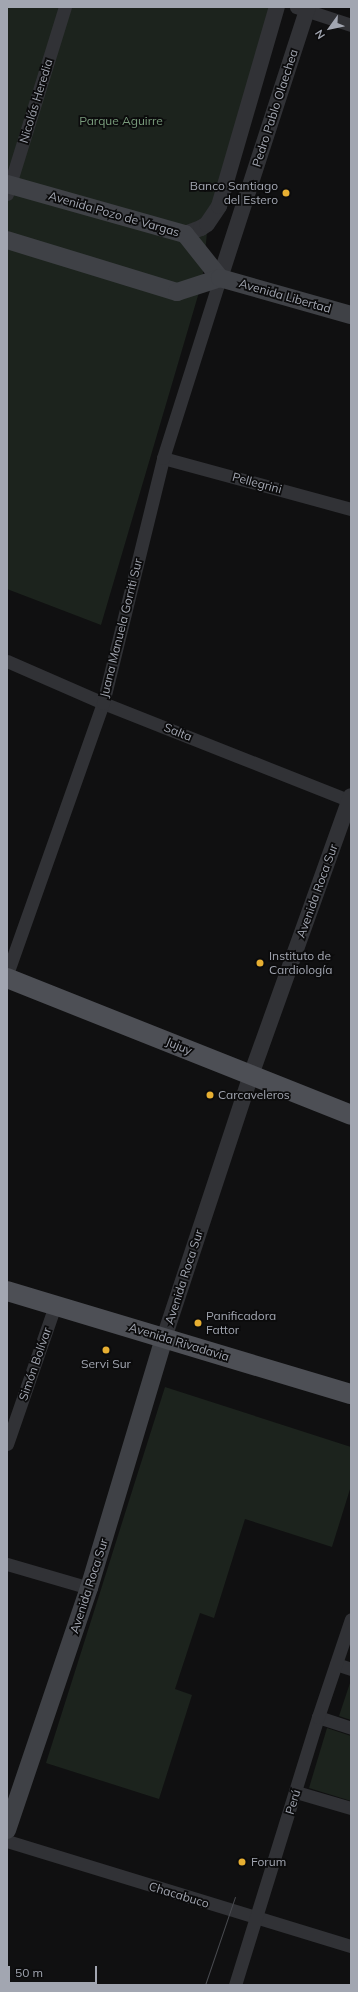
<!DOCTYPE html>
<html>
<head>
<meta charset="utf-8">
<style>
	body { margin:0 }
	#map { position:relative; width:358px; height:1992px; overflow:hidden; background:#101011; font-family:Mulish,sans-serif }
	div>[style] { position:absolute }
	.green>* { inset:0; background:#1c231d }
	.minor>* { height:13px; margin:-6.5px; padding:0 6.5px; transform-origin:6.5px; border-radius:6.5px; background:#313236 }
	.tertiary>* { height:16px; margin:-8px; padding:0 8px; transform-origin:8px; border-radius:8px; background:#313236 }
	.secondary>* { height:18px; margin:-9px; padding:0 9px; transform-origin:9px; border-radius:9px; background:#3f4146 }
	.primary>* { height:20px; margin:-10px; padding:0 10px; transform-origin:10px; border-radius:10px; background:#4d4f55 }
	.tram>* { height:1px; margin:-0.5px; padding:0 0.5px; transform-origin:0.5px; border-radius:0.5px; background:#484a4f }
	.dots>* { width:11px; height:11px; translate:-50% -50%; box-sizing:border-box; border:2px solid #0b0b0c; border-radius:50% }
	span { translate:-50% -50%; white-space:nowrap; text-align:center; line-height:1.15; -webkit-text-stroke:3.5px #0b0b0c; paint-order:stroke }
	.street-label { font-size:12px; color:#a2a6b1 }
	.park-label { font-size:12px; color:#799c7c }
	.poi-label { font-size:12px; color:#a2a6b1 }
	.right { translate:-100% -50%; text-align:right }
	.left { translate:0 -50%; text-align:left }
	.frame { position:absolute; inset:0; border:8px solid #a2a6b1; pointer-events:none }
	.north { position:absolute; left:310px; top:8px; width:40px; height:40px; -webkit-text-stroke:3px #0b0b0c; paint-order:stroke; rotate:237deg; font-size:11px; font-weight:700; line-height:16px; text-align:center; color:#a2a6b1 }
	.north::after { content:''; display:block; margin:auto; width:14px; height:18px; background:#a2a6b1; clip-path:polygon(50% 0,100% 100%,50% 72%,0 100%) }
	.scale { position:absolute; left:8px; top:1966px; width:89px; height:18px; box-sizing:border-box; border:2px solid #a2a6b1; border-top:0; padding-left:5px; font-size:12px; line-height:14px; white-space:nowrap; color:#a2a6b1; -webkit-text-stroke:3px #0b0b0c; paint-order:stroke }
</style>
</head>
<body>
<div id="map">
	<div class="green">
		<i style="clip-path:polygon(7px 7px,272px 7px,207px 233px,202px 282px,101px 625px,7px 589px)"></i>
		<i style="clip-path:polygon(165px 1387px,351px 1447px,351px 1486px,332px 1547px,245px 1519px,214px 1618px,200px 1613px,175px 1689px,192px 1695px,159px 1799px,46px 1763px)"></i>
		<i style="clip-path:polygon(351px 1680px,351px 1720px,339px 1716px)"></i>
		<i style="clip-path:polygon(327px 1728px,351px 1736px,351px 1801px,309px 1788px)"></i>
	</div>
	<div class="minor">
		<i style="left:296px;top:7px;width:58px;rotate:18.1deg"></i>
		<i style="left:7px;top:194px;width:196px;rotate:-72.8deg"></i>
		<i style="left:163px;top:458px;width:195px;rotate:15.2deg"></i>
		<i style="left:7px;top:661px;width:105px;rotate:23.6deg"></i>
		<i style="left:103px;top:703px;width:267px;rotate:21.6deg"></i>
		<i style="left:7px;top:974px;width:288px;rotate:-70.5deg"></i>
		<i style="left:103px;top:703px;width:252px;rotate:-76.2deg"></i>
		<i style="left:163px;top:458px;width:189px;rotate:-72.4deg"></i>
		<i style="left:7px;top:1444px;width:147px;rotate:-70.9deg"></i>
		<i style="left:7px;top:1564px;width:85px;rotate:16.3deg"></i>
		<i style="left:336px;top:1664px;width:16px;rotate:18deg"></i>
		<i style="left:318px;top:1717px;width:35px;rotate:18deg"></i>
		<i style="left:296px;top:1792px;width:57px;rotate:16.2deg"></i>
		<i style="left:7px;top:1841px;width:360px;rotate:17deg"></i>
		<i style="left:235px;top:1985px;width:281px;rotate:-72.8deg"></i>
		<i style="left:318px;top:1717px;width:103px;rotate:-71.4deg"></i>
	</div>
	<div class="tertiary">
		<i style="left:185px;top:234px;width:17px;rotate:-21deg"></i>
		<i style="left:201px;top:228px;width:7px;rotate:-34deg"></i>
		<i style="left:207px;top:224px;width:22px;rotate:-56deg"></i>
		<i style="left:219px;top:206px;width:207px;rotate:-73.8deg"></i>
		<i style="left:220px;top:278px;width:285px;rotate:-72deg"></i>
		<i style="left:164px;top:1338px;width:277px;rotate:-71.7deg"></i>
		<i style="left:251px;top:1075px;width:296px;rotate:-70.3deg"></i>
	</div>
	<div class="secondary">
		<i style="left:7px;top:184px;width:185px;rotate:15.7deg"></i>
		<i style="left:185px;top:234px;width:56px;rotate:51.5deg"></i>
		<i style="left:7px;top:240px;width:178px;rotate:17deg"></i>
		<i style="left:177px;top:292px;width:45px;rotate:-18deg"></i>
		<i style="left:220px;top:278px;width:136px;rotate:15.8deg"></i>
		<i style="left:7px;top:1830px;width:256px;rotate:-71.3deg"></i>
		<i style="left:89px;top:1588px;width:261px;rotate:-73.3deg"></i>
	</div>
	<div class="primary">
		<i style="left:7px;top:978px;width:370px;rotate:21.7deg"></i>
		<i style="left:7px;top:1291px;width:359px;rotate:16.7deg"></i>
	</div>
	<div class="tram">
		<i style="left:205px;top:1985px;width:93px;rotate:-71.2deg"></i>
	</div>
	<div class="dots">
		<i style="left:286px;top:193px;background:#e7af32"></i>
		<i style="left:260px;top:963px;background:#e7af32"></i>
		<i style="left:210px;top:1095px;background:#e7af32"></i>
		<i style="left:198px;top:1323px;background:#e7af32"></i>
		<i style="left:106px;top:1350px;background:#e7af32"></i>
		<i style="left:242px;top:1862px;background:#e7af32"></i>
	</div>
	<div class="street-label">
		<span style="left:36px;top:101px;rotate:-73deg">Nicolás Heredia</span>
		<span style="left:275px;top:108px;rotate:-72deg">Pedro Pablo Olaechea</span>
		<span style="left:114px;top:214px;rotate:16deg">Avenida Pozo de Vargas</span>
		<span style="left:285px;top:296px;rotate:16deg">Avenida Libertad</span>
		<span style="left:257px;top:483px;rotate:15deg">Pellegrini</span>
		<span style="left:121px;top:628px;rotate:-76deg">Juana Manuela Gorriti Sur</span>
		<span style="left:178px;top:732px;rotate:22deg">Salta</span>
		<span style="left:317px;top:891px;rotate:-70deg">Avenida Roca Sur</span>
		<span style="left:179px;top:1046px;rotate:22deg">Jujuy</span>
		<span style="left:184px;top:1277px;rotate:-72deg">Avenida Roca Sur</span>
		<span style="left:179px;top:1342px;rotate:17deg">Avenida Rivadavia</span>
		<span style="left:35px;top:1364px;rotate:-71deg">Simón Bolívar</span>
		<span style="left:89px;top:1586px;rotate:-72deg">Avenida Roca Sur</span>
		<span style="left:293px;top:1802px;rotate:-73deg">Perú</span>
		<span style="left:179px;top:1895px;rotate:17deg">Chacabuco</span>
	</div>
	<div class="park-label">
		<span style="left:121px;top:121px">Parque Aguirre</span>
	</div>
	<div class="poi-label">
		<span class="right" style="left:278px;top:193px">Banco Santiago<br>del Estero</span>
		<span class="left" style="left:269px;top:963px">Instituto de<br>Cardiología</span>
		<span class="left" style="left:218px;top:1095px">Carcaveleros</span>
		<span class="left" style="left:206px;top:1323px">Panificadora<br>Fattor</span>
		<span style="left:106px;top:1364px">Servi Sur</span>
		<span class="left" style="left:251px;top:1862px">Forum</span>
	</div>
	<div class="frame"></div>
	<div class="north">N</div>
	<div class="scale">50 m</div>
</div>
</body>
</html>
